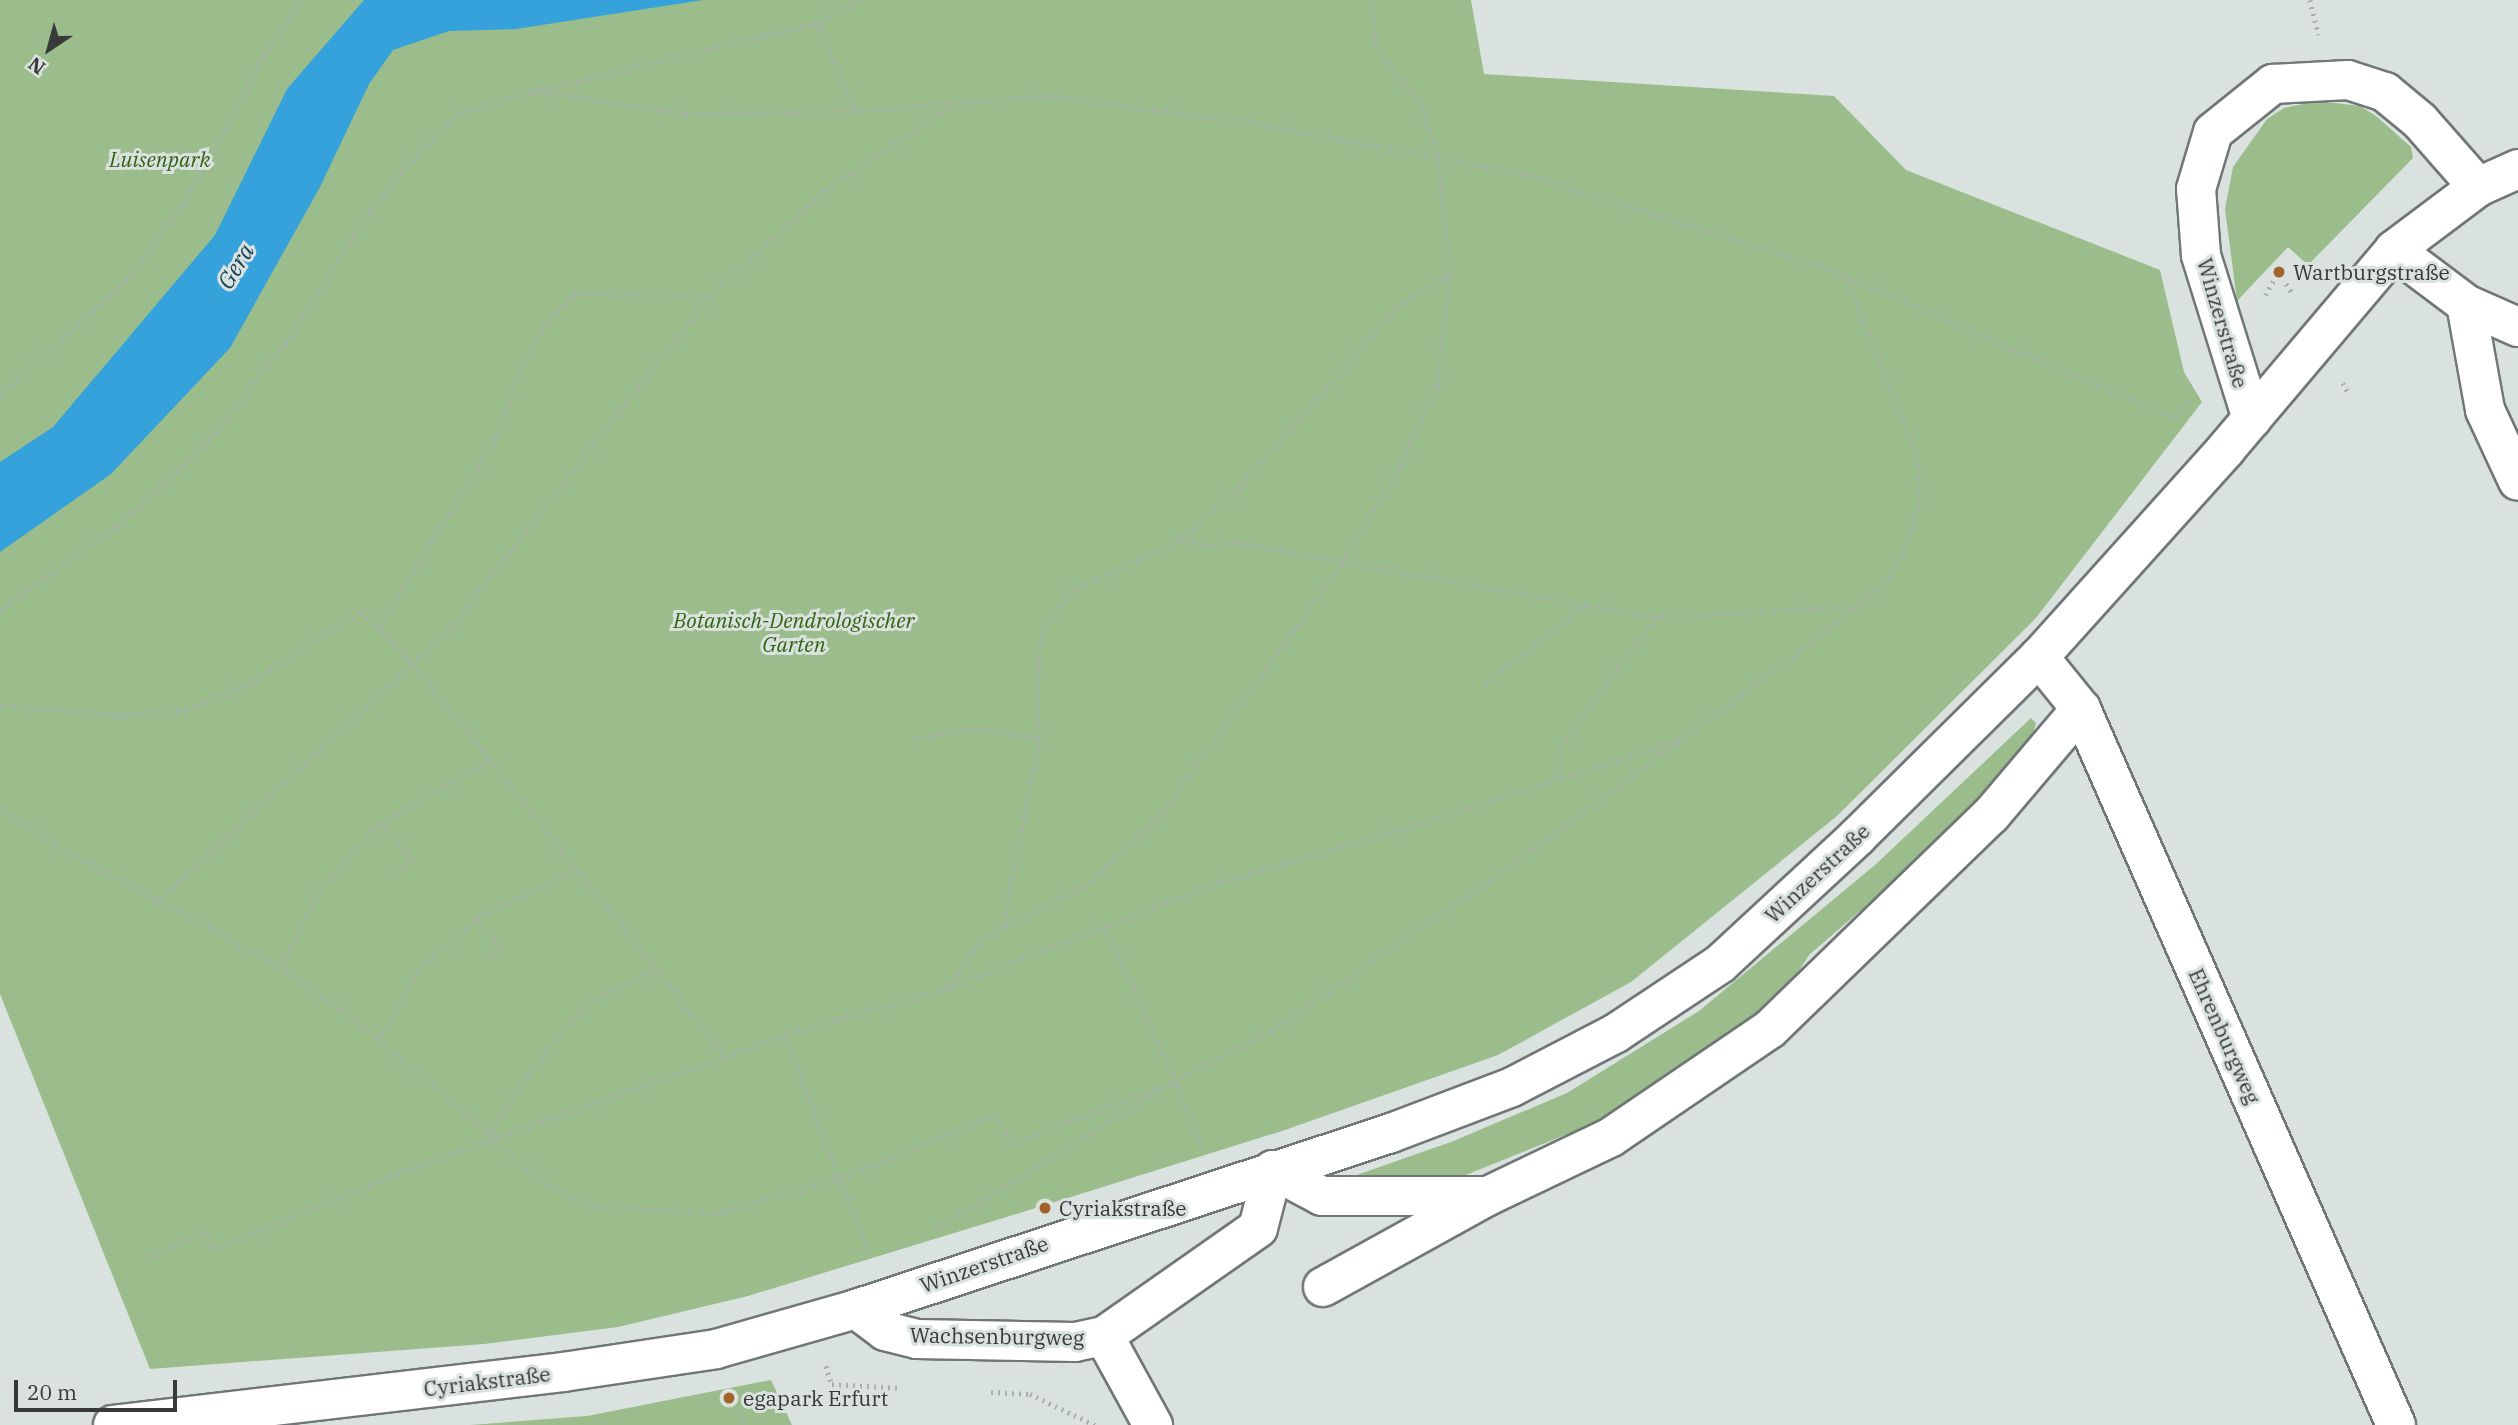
<!DOCTYPE html>
<html>
<head>
<meta charset="utf-8">
<style>
	body { margin:0 }
	#map { position:relative; width:2518px; height:1425px; overflow:hidden; background:#dae2e0; font-family:"IBM Plex Serif",serif }
	div>[style] { position:absolute }
	.green>* { inset:0; background:#9abd8b }
	.water>* { inset:0; background:#36a2dc }
	.path>* { height:4.5px; margin-top:-2.25px; transform-origin:0; background:repeating-linear-gradient(90deg,#a9afad 0 2px,transparent 0 7px) }
	.roads { filter:drop-shadow(2px 0 #707776) drop-shadow(-2px 0 #707776) drop-shadow(0 2px #707776) drop-shadow(0 -2px #707776) }
	.minor>* { height:38px; margin:-19px; padding:0 19px; transform-origin:19px; border-radius:19px; background:#fff }
	.dots>* { width:19px; height:19px; translate:-50% -50%; box-sizing:border-box; border:4px solid #dae2e0; border-radius:50% }
	span { translate:-50% -50%; white-space:nowrap; text-align:center; line-height:1.15; -webkit-text-stroke:6px #dae2e0; paint-order:stroke }
	.park-label { font-size:21px; color:#30650f; font-style:italic }
	.poi-label { font-size:21px; color:#373a39 }
	.left { translate:0 -50%; text-align:left }
	.street-label { font-size:21px; color:#373a39 }
	.water-label { font-size:23px; color:#18435b; font-style:italic }
	.north { position:absolute; left:14px; top:14px; width:70px; height:70px; -webkit-text-stroke:5px #dae2e0; paint-order:stroke; rotate:216deg; font-size:19px; font-weight:700; line-height:28px; text-align:center; color:#373a39 }
	.north::after { content:''; display:block; margin:auto; width:24px; height:32px; background:#373a39; clip-path:polygon(50% 0,100% 100%,50% 72%,0 100%) }
	.scale { position:absolute; left:14px; top:1380px; width:163px; height:32px; box-sizing:border-box; border:4px solid #373a39; border-top:0; padding-left:9px; font-size:21px; line-height:24px; white-space:nowrap; color:#373a39; -webkit-text-stroke:5px #dae2e0; paint-order:stroke }
</style>
</head>
<body>
<div id="map">
	<div class="green">
		<i style="clip-path:polygon(0 0,1471px 0,1484px 74px,1834px 96px,1906px 170px,2160px 270px,2184px 372px,2202px 402px,2036px 618px,1837px 816px,1631px 982px,1498px 1055px,1285px 1130px,1023px 1212px,748px 1296px,618px 1327px,484px 1344px,150px 1369px,0 994px)"></i>
		<i style="clip-path:polygon(2318px 101px,2360px 106px,2376px 116px,2411px 147px,2413px 158px,2308px 265px,2288px 247px,2237px 301px,2225px 209px,2233px 167px,2267px 119px,2284px 108px)"></i>
		<i style="clip-path:polygon(2031px 718px,2036px 723px,2031px 741px,1962px 823px,1809px 955px,1776px 1006px,1594px 1128px,1575px 1131px,1461px 1177px,1328px 1185px,1451px 1142px,1567px 1093px,1699px 1011px,1875px 865px)"></i>
		<i style="clip-path:polygon(771px 1380px,792px 1425px,470px 1425px,587px 1416px)"></i>
	</div>
	<div class="water">
		<i style="clip-path:polygon(364px 0,703px 0,516px 29px,449px 31px,393px 50px,369px 84px,320px 187px,230px 348px,111px 474px,0 552px,0 462px,53px 427px,215px 235px,287px 89px)"></i>
	</div>
	<div class="path">
		<i style="left:2310px;top:0;width:36px;rotate:76deg"></i>
		<i style="left:817px;top:23px;width:96px;rotate:66.6deg"></i>
		<i style="left:542px;top:90px;width:283px;rotate:-13.7deg"></i>
		<i style="left:817px;top:23px;width:49px;rotate:-28.1deg"></i>
		<i style="left:2265px;top:295px;width:27px;rotate:-59deg"></i>
		<i style="left:2279px;top:272px;width:28px;rotate:58deg"></i>
		<i style="left:2343px;top:383px;width:14px;rotate:60deg"></i>
		<i style="left:0;top:395px;width:171px;rotate:-42.4deg"></i>
		<i style="left:126px;top:280px;width:103px;rotate:-52.9deg"></i>
		<i style="left:188px;top:198px;width:163px;rotate:-61.9deg"></i>
		<i style="left:265px;top:54px;width:65px;rotate:-56.3deg"></i>
		<i style="left:1183px;top:538px;width:26px;rotate:21deg"></i>
		<i style="left:1207px;top:547px;width:25px;rotate:-11deg"></i>
		<i style="left:1232px;top:542px;width:430px;rotate:10.1deg"></i>
		<i style="left:1655px;top:617px;width:201px;rotate:-3.1deg"></i>
		<i style="left:0;top:610px;width:141px;rotate:-35.5deg"></i>
		<i style="left:115px;top:528px;width:130px;rotate:-43.1deg"></i>
		<i style="left:210px;top:439px;width:122px;rotate:-52deg"></i>
		<i style="left:285px;top:343px;width:157px;rotate:-57.2deg"></i>
		<i style="left:370px;top:211px;width:59px;rotate:-51.2deg"></i>
		<i style="left:407px;top:165px;width:76px;rotate:-44.5deg"></i>
		<i style="left:461px;top:112px;width:80px;rotate:-15.3deg"></i>
		<i style="left:538px;top:91px;width:150px;rotate:8.8deg"></i>
		<i style="left:686px;top:114px;width:169px;rotate:-1deg"></i>
		<i style="left:855px;top:111px;width:194px;rotate:-4.4deg"></i>
		<i style="left:1048px;top:96px;width:206px;rotate:7.5deg"></i>
		<i style="left:1252px;top:123px;width:282px;rotate:10.6deg"></i>
		<i style="left:1529px;top:175px;width:305px;rotate:17.4deg"></i>
		<i style="left:1820px;top:266px;width:386px;rotate:23.2deg"></i>
		<i style="left:2175px;top:418px;width:28px;rotate:-51deg"></i>
		<i style="left:379px;top:627px;width:219px;rotate:-58.3deg"></i>
		<i style="left:494px;top:441px;width:75px;rotate:-69.6deg"></i>
		<i style="left:520px;top:371px;width:57px;rotate:-61.6deg"></i>
		<i style="left:547px;top:321px;width:40px;rotate:-45deg"></i>
		<i style="left:575px;top:293px;width:133px;rotate:1.3deg"></i>
		<i style="left:1485px;top:684px;width:130px;rotate:-38.1deg"></i>
		<i style="left:0;top:705px;width:121px;rotate:5.2deg"></i>
		<i style="left:120px;top:716px;width:66px;rotate:-5.2deg"></i>
		<i style="left:186px;top:710px;width:72px;rotate:-23deg"></i>
		<i style="left:252px;top:682px;width:131px;rotate:-32.8deg"></i>
		<i style="left:362px;top:611px;width:71px;rotate:45.6deg"></i>
		<i style="left:412px;top:662px;width:507px;rotate:51.48deg"></i>
		<i style="left:914px;top:739px;width:62px;rotate:-10.2deg"></i>
		<i style="left:975px;top:728px;width:65px;rotate:8.9deg"></i>
		<i style="left:1558px;top:778px;width:29px;rotate:-90deg"></i>
		<i style="left:1558px;top:749px;width:164px;rotate:-53.7deg"></i>
		<i style="left:0;top:808px;width:65px;rotate:33.7deg"></i>
		<i style="left:54px;top:844px;width:258px;rotate:28.3deg"></i>
		<i style="left:281px;top:966px;width:122px;rotate:36.7deg"></i>
		<i style="left:379px;top:1039px;width:225px;rotate:40.9deg"></i>
		<i style="left:549px;top:1186px;width:52px;rotate:23.6deg"></i>
		<i style="left:597px;top:1207px;width:122px;rotate:2.8deg"></i>
		<i style="left:719px;top:1213px;width:128px;rotate:-15.9deg"></i>
		<i style="left:842px;top:1178px;width:167px;rotate:-22.6deg"></i>
		<i style="left:996px;top:1114px;width:34px;rotate:64deg"></i>
		<i style="left:1011px;top:1145px;width:176px;rotate:-21.3deg"></i>
		<i style="left:1175px;top:1081px;width:173px;rotate:-114.6deg"></i>
		<i style="left:381px;top:824px;width:48px;rotate:49.3deg"></i>
		<i style="left:412px;top:860px;width:21px;rotate:139deg"></i>
		<i style="left:157px;top:902px;width:405px;rotate:-43.1deg"></i>
		<i style="left:453px;top:625px;width:417px;rotate:-52.1deg"></i>
		<i style="left:709px;top:296px;width:156px;rotate:-42.2deg"></i>
		<i style="left:825px;top:191px;width:156px;rotate:-34deg"></i>
		<i style="left:477px;top:918px;width:41px;rotate:52deg"></i>
		<i style="left:502px;top:950px;width:19px;rotate:144deg"></i>
		<i style="left:1003px;top:928px;width:193px;rotate:-79.3deg"></i>
		<i style="left:1039px;top:738px;width:46px;rotate:-93.7deg"></i>
		<i style="left:1036px;top:692px;width:62px;rotate:-84.5deg"></i>
		<i style="left:1042px;top:630px;width:50px;rotate:-53.1deg"></i>
		<i style="left:1072px;top:590px;width:123px;rotate:-25.1deg"></i>
		<i style="left:1183px;top:538px;width:73px;rotate:-41.1deg"></i>
		<i style="left:1238px;top:490px;width:244px;rotate:-49deg"></i>
		<i style="left:1398px;top:306px;width:59px;rotate:-31.8deg"></i>
		<i style="left:281px;top:966px;width:77px;rotate:-63.1deg"></i>
		<i style="left:316px;top:897px;width:88px;rotate:-50.5deg"></i>
		<i style="left:372px;top:829px;width:137px;rotate:-30.3deg"></i>
		<i style="left:950px;top:986px;width:55px;rotate:-56.9deg"></i>
		<i style="left:980px;top:940px;width:118px;rotate:-27.2deg"></i>
		<i style="left:1085px;top:886px;width:106px;rotate:-43.5deg"></i>
		<i style="left:1162px;top:813px;width:306px;rotate:-54.2deg"></i>
		<i style="left:1341px;top:565px;width:117px;rotate:-59deg"></i>
		<i style="left:1401px;top:465px;width:87px;rotate:-65.5deg"></i>
		<i style="left:1437px;top:386px;width:112px;rotate:-83.8deg"></i>
		<i style="left:1449px;top:275px;width:119px;rotate:-95.3deg"></i>
		<i style="left:1438px;top:157px;width:57px;rotate:-108.4deg"></i>
		<i style="left:1420px;top:103px;width:70px;rotate:-128.7deg"></i>
		<i style="left:1376px;top:48px;width:48px;rotate:-95.9deg"></i>
		<i style="left:785px;top:1035px;width:234px;rotate:68.9deg"></i>
		<i style="left:379px;top:1039px;width:77px;rotate:-60.4deg"></i>
		<i style="left:417px;top:972px;width:81px;rotate:-42deg"></i>
		<i style="left:477px;top:918px;width:111px;rotate:-26.1deg"></i>
		<i style="left:488px;top:1136px;width:74px;rotate:-57.2deg"></i>
		<i style="left:528px;top:1074px;width:91px;rotate:-50.4deg"></i>
		<i style="left:586px;top:1004px;width:77px;rotate:-26.9deg"></i>
		<i style="left:1201px;top:1146px;width:70px;rotate:-111.8deg"></i>
		<i style="left:1175px;top:1081px;width:107px;rotate:-27.3deg"></i>
		<i style="left:1270px;top:1032px;width:305px;rotate:-34.7deg"></i>
		<i style="left:1521px;top:858px;width:267px;rotate:-36.5deg"></i>
		<i style="left:1736px;top:699px;width:153px;rotate:-37.5deg"></i>
		<i style="left:1857px;top:606px;width:42px;rotate:-43.1deg"></i>
		<i style="left:1888px;top:577px;width:31px;rotate:-59deg"></i>
		<i style="left:1904px;top:550px;width:44px;rotate:-71.6deg"></i>
		<i style="left:1918px;top:508px;width:49px;rotate:-90deg"></i>
		<i style="left:1918px;top:459px;width:193px;rotate:-111.6deg"></i>
		<i style="left:935px;top:1230px;width:271px;rotate:-31.9deg"></i>
		<i style="left:145px;top:1258px;width:68px;rotate:-23.5deg"></i>
		<i style="left:207px;top:1231px;width:20px;rotate:72deg"></i>
		<i style="left:213px;top:1250px;width:192px;rotate:-22.7deg"></i>
		<i style="left:390px;top:1176px;width:419px;rotate:-19.6deg"></i>
		<i style="left:785px;top:1035px;width:172px;rotate:-16.2deg"></i>
		<i style="left:950px;top:987px;width:291px;rotate:-21.2deg"></i>
		<i style="left:1221px;top:882px;width:203px;rotate:-16.3deg"></i>
		<i style="left:1416px;top:825px;width:276px;rotate:-17.9deg"></i>
		<i style="left:826px;top:1366px;width:19px;rotate:72deg"></i>
		<i style="left:832px;top:1384px;width:70px;rotate:3.3deg"></i>
		<i style="left:991px;top:1392px;width:39px;rotate:3deg"></i>
		<i style="left:1030px;top:1394px;width:72px;rotate:25.5deg"></i>
		<i style="left:730px;top:1396px;width:34px;rotate:60deg"></i>
	</div>
	<div class="roads">
		<div class="minor">
			<i style="left:2394px;top:250px;width:90px;rotate:36.9deg"></i>
			<i style="left:2466px;top:304px;width:57px;rotate:23.9deg"></i>
			<i style="left:2466px;top:304px;width:108px;rotate:79.8deg"></i>
			<i style="left:2485px;top:410px;width:78px;rotate:65.1deg"></i>
			<i style="left:2252px;top:419px;width:172px;rotate:-107.3deg"></i>
			<i style="left:2201px;top:255px;width:66px;rotate:-94.3deg"></i>
			<i style="left:2196px;top:189px;width:59px;rotate:-73.4deg"></i>
			<i style="left:2213px;top:132px;width:77px;rotate:-38.7deg"></i>
			<i style="left:2273px;top:84px;width:75px;rotate:-3.1deg"></i>
			<i style="left:2348px;top:80px;width:39px;rotate:18deg"></i>
			<i style="left:2385px;top:92px;width:45px;rotate:39.6deg"></i>
			<i style="left:2420px;top:121px;width:88px;rotate:48.7deg"></i>
			<i style="left:2039px;top:657px;width:67px;rotate:51.1deg"></i>
			<i style="left:2081px;top:709px;width:782px;rotate:66.25deg"></i>
			<i style="left:1323px;top:1287px;width:188px;rotate:-28.9deg"></i>
			<i style="left:1488px;top:1196px;width:136px;rotate:-25.6deg"></i>
			<i style="left:1611px;top:1137px;width:192px;rotate:-34.2deg"></i>
			<i style="left:1770px;top:1029px;width:308px;rotate:-44.1deg"></i>
			<i style="left:1991px;top:815px;width:139px;rotate:-49.7deg"></i>
			<i style="left:856px;top:1309px;width:36px;rotate:37deg"></i>
			<i style="left:885px;top:1331px;width:33px;rotate:14deg"></i>
			<i style="left:917px;top:1339px;width:158px;rotate:1.1deg"></i>
			<i style="left:1075px;top:1342px;width:30px;rotate:-12deg"></i>
			<i style="left:1104px;top:1336px;width:102px;rotate:61.2deg"></i>
			<i style="left:1104px;top:1336px;width:188px;rotate:-35deg"></i>
			<i style="left:1258px;top:1228px;width:60px;rotate:-75.5deg"></i>
			<i style="left:1273px;top:1170px;width:55px;rotate:28deg"></i>
			<i style="left:1322px;top:1196px;width:164px"></i>
			<i style="left:113px;top:1425px;width:453px;rotate:-6.7deg"></i>
			<i style="left:563px;top:1372px;width:155px;rotate:-8.5deg"></i>
			<i style="left:716px;top:1349px;width:146px;rotate:-15.9deg"></i>
			<i style="left:856px;top:1309px;width:563px;rotate:-18.21deg"></i>
			<i style="left:1391px;top:1133px;width:129px;rotate:-20.8deg"></i>
			<i style="left:1512px;top:1087px;width:117px;rotate:-27.4deg"></i>
			<i style="left:1616px;top:1033px;width:125px;rotate:-33.6deg"></i>
			<i style="left:1720px;top:964px;width:187px;rotate:-42.8deg"></i>
			<i style="left:1857px;top:837px;width:256px;rotate:-44.7deg"></i>
			<i style="left:2039px;top:657px;width:280px;rotate:-48deg"></i>
			<i style="left:2226px;top:449px;width:260px;rotate:-49.8deg"></i>
			<i style="left:2394px;top:250px;width:105px;rotate:-36.9deg"></i>
			<i style="left:2478px;top:187px;width:44px;rotate:-24.2deg"></i>
		</div>
	</div>
	<div class="dots">
		<i style="left:2279px;top:272px;background:#a16328"></i>
		<i style="left:1045px;top:1208px;background:#a16328"></i>
		<i style="left:729px;top:1398px;background:#a16328"></i>
	</div>
	<div class="park-label">
		<span style="left:160px;top:159px">Luisenpark</span>
		<span style="left:794px;top:632px">Botanisch-Dendrologischer<br>Garten</span>
	</div>
	<div class="poi-label">
		<span class="left" style="left:2293px;top:272px">Wartburgstraße</span>
		<span class="left" style="left:1059px;top:1208px">Cyriakstraße</span>
		<span class="left" style="left:743px;top:1398px">egapark Erfurt</span>
	</div>
	<div class="street-label">
		<span style="left:2223px;top:323px;rotate:74deg">Winzerstraße</span>
		<span style="left:1817px;top:873px;rotate:-43deg">Winzerstraße</span>
		<span style="left:2225px;top:1036px;rotate:66deg">Ehrenburgweg</span>
		<span style="left:984px;top:1264px;rotate:-19deg">Winzerstraße</span>
		<span style="left:997px;top:1336px;rotate:1deg">Wachsenburgweg</span>
		<span style="left:487px;top:1381px;rotate:-7deg">Cyriakstraße</span>
	</div>
	<div class="water-label">
		<span style="left:235px;top:266px;rotate:-59deg">Gera</span>
	</div>
	<div class="north">N</div>
	<div class="scale">20 m</div>
</div>
</body>
</html>
